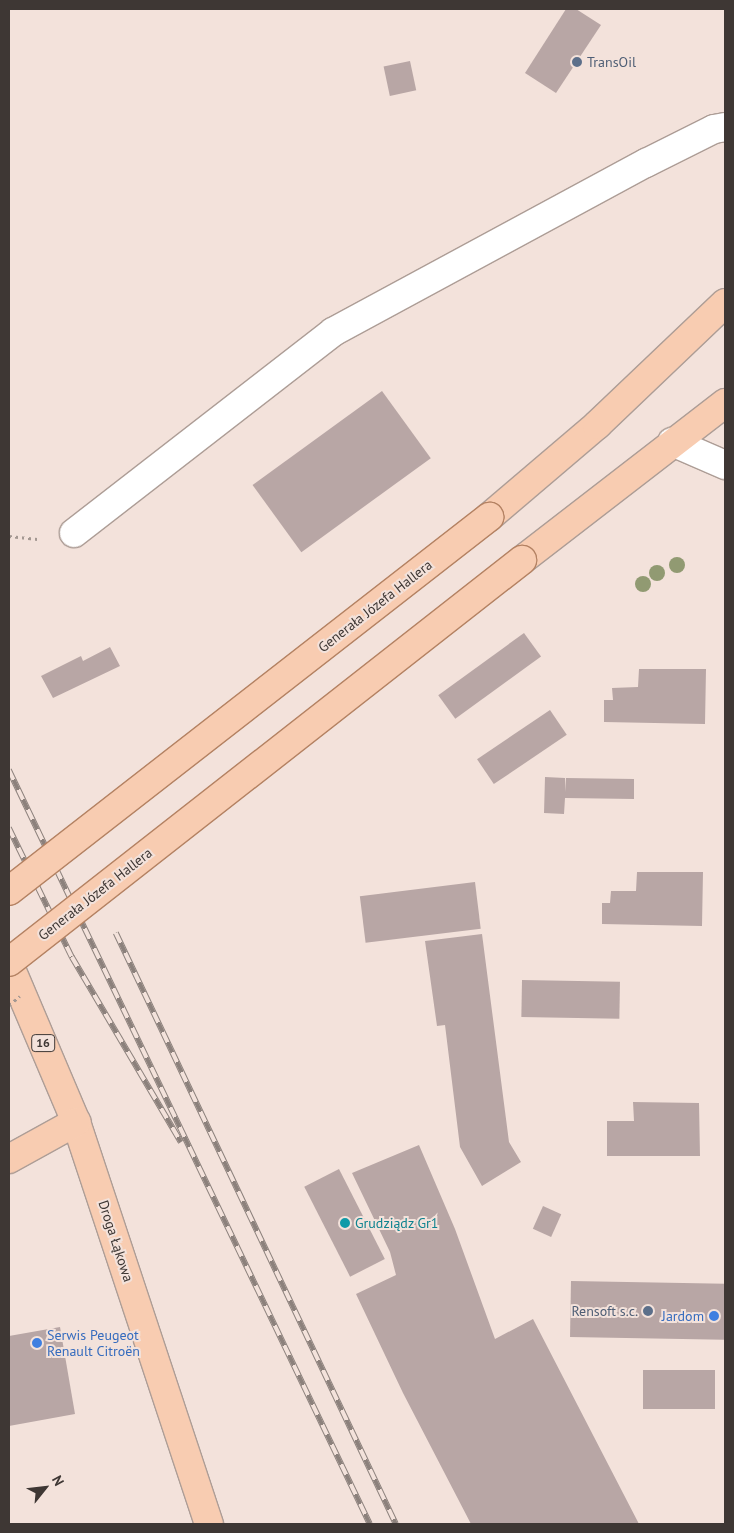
<!DOCTYPE html>
<html>
<head>
<meta charset="utf-8">
<style>
	body { margin:0 }
	#map { position:relative; width:734px; height:1533px; overflow:hidden; background:#f3e2db; font-family:"PT Sans",sans-serif }
	div>[style] { position:absolute }
	.building>* { inset:0; background:#b8a6a5; transform-origin:0 0 }
	.path>* { height:3px; margin-top:-1.5px; transform-origin:0; background:repeating-linear-gradient(90deg,#a49892 0 2.5px,transparent 0 6.5px) }
	.roads { filter:drop-shadow(1px 0 #ad9d96) drop-shadow(-1px 0 #ad9d96) drop-shadow(0 1px #ad9d96) drop-shadow(0 -1px #ad9d96) }
	.minor>* { height:28px; margin:-14px; padding:0 14px; transform-origin:14px; border-radius:14px; background:#fff }
	.major>* { height:28px; margin:-14px; padding:0 14px; transform-origin:14px; border-radius:14px; background:#f8ccb1 }
	.rail>* { height:5.5px; margin-top:-2.75px; transform-origin:0; background:repeating-linear-gradient(90deg,#f3e2db 0 11px,#8c817c 0 22px); box-sizing:border-box; border-block:1px solid #8c817c }
	.path-bridge>* { height:3px; margin-top:-1.5px; transform-origin:0; background:repeating-linear-gradient(90deg,#a49892 0 2.5px,transparent 0 6.5px) }
	.bridges { filter:drop-shadow(1px 0 #b48263) drop-shadow(-1px 0 #b48263) drop-shadow(0 1px #b48263) drop-shadow(0 -1px #b48263) }
	.major-bridge>* { height:28px; margin:-14px; padding:0 14px; transform-origin:14px; border-radius:14px; background:#f8ccb1 }
	.trees>* { width:16px; height:16px; margin:-8px; border-radius:50%; background:#919a72 }
	.dots>* { width:14px; height:14px; translate:-50% -50%; box-sizing:border-box; border:2px solid #f3e2db; border-radius:50% }
	span { translate:-50% -50%; white-space:nowrap; text-align:center; line-height:1.15; -webkit-text-stroke:4px #f3e2db; paint-order:stroke }
	.shield-label span { padding:1px 4px; background:#f3e2db; border:1px solid; border-radius:4px; -webkit-text-stroke-width:0 }
	.shield-label { font-size:12px; color:#3e3734; font-weight:700 }
	.service-label { font-size:14px; color:#4e5e75 }
	.left { translate:0 -50%; text-align:left }
	.right { translate:-100% -50%; text-align:right }
	.street-label { font-size:14px; color:#3e3734 }
	.culture-label { font-size:14px; color:#0d838f }
	.shop-label { font-size:14px; color:#366cbe }
	.frame { position:absolute; inset:0; border:10px solid #3e3734; pointer-events:none }
	.north { position:absolute; left:20px; top:1463px; width:50px; height:50px; -webkit-text-stroke:4px #f3e2db; paint-order:stroke; rotate:61deg; font-size:14px; font-weight:700; line-height:20px; text-align:center; color:#3e3734 }
	.north::after { content:''; display:block; margin:auto; width:18px; height:22px; background:#3e3734; clip-path:polygon(50% 0,100% 100%,50% 72%,0 100%) }
</style>
</head>
<body>
<div id="map">
	<div class="building">
		<i style="clip-path:polygon(566px 9px,576px 9px,601px 25px,556px 93px,525px 73px)"></i>
		<i style="left:410px;top:61px;width:30px;height:27px;rotate:78deg"></i>
		<i style="left:382px;top:391px;width:83px;height:160px;rotate:54deg"></i>
		<i style="left:524px;top:633px;width:29px;height:106px;rotate:54deg"></i>
		<i style="clip-path:polygon(110px 647px,120px 666px,53px 698px,41px 676px,81px 656px,83px 661px)"></i>
		<i style="clip-path:polygon(639px 669px,706px 669px,705px 724px,604px 722px,604px 700px,613px 700px,612px 688px,638px 687px)"></i>
		<i style="left:550px;top:710px;width:30px;height:88px;rotate:56deg"></i>
		<i style="clip-path:polygon(545px 777px,565px 778px,566px 792px,566px 778px,634px 779px,634px 799px,565px 798px,564px 814px,544px 813px)"></i>
		<i style="clip-path:polygon(637px 872px,703px 872px,702px 926px,602px 924px,602px 903px,610px 903px,611px 891px,636px 891px)"></i>
		<i style="left:475px;top:882px;width:47px;height:116px;rotate:83deg"></i>
		<i style="clip-path:polygon(482px 934px,509px 1142px,521px 1162px,482px 1186px,460px 1147px,445px 1025px,437px 1026px,425px 941px)"></i>
		<i style="left:522px;top:980px;width:98px;height:37px;rotate:1deg"></i>
		<i style="clip-path:polygon(633px 1102px,699px 1103px,700px 1156px,607px 1156px,607px 1121px,634px 1121px)"></i>
		<i style="clip-path:polygon(419px 1145px,455px 1229px,495px 1339px,533px 1319px,639px 1524px,471px 1524px,403px 1393px,356px 1294px,396px 1275px,390px 1252px,352px 1173px)"></i>
		<i style="left:339px;top:1169px;width:101px;height:39px;rotate:63deg"></i>
		<i style="left:543px;top:1206px;width:20px;height:25px;rotate:24deg"></i>
		<i style="left:571px;top:1281px;width:154px;height:56px;rotate:1deg"></i>
		<i style="clip-path:polygon(60px 1327px,75px 1414px,9px 1426px,9px 1336px)"></i>
		<i style="left:643px;top:1370px;width:72px;height:39px"></i>
	</div>
	<div class="path">
		<i style="left:9px;top:536px;width:31px;rotate:6deg"></i>
	</div>
	<div class="roads">
		<div class="minor">
			<i style="left:672px;top:442px;width:58px;rotate:23.5deg"></i>
			<i style="left:74px;top:533px;width:328px;rotate:-37.8deg"></i>
			<i style="left:333px;top:332px;width:356px;rotate:-28.4deg"></i>
			<i style="left:646px;top:163px;width:76px;rotate:-26.6deg"></i>
			<i style="left:714px;top:129px;width:11px;rotate:-10deg"></i>
		</div>
		<div class="major">
			<i style="left:489px;top:517px;width:142px;rotate:-40.4deg"></i>
			<i style="left:597px;top:425px;width:177px;rotate:-43.6deg"></i>
			<i style="left:522px;top:560px;width:257px;rotate:-37.7deg"></i>
			<i style="left:9px;top:964px;width:172px;rotate:67deg"></i>
			<i style="left:76px;top:1122px;width:423px;rotate:71.7deg"></i>
			<i style="left:9px;top:1159px;width:77px;rotate:-28.9deg"></i>
		</div>
	</div>
	<div class="rail">
		<i style="left:9px;top:770px;width:836px;rotate:64.42deg"></i>
		<i style="left:9px;top:828px;width:144px;rotate:64deg"></i>
		<i style="left:72px;top:957px;width:215px;rotate:59.5deg"></i>
		<i style="left:116px;top:933px;width:654px;rotate:64.65deg"></i>
	</div>
	<div class="path-bridge">
		<i style="left:9px;top:1005px;width:14px;rotate:-39deg"></i>
	</div>
	<div class="bridges">
		<div class="major-bridge">
			<i style="left:9px;top:891px;width:609px;rotate:-37.92deg"></i>
			<i style="left:9px;top:962px;width:652px;rotate:-38.08deg"></i>
		</div>
	</div>
	<div class="trees">
		<i style="left:677px;top:565px"></i>
		<i style="left:657px;top:573px"></i>
		<i style="left:643px;top:584px"></i>
	</div>
	<div class="dots">
		<i style="left:577px;top:62px;background:#5c6f8a"></i>
		<i style="left:345px;top:1223px;background:#0f9aa8"></i>
		<i style="left:648px;top:1311px;background:#5c6f8a"></i>
		<i style="left:714px;top:1316px;background:#3f7fe0"></i>
		<i style="left:37px;top:1343px;background:#3f7fe0"></i>
	</div>
	<div class="shield-label">
		<span style="left:43px;top:1043px">16</span>
	</div>
	<div class="service-label">
		<span class="left" style="left:587px;top:62px">TransOil</span>
		<span class="right" style="left:638px;top:1311px">Rensoft s.c.</span>
	</div>
	<div class="street-label">
		<span style="left:375px;top:606px;rotate:-38deg">Generała Józefa Hallera</span>
		<span style="left:95px;top:894px;rotate:-38deg">Generała Józefa Hallera</span>
		<span style="left:116px;top:1241px;rotate:72deg">Droga Łąkowa</span>
	</div>
	<div class="culture-label">
		<span class="left" style="left:355px;top:1223px">Grudziądz Gr1</span>
	</div>
	<div class="shop-label">
		<span class="right" style="left:704px;top:1316px">Jardom</span>
		<span class="left" style="left:47px;top:1343px">Serwis Peugeot<br>Renault Citroën</span>
	</div>
	<div class="frame"></div>
	<div class="north">N</div>
</div>
</body>
</html>
